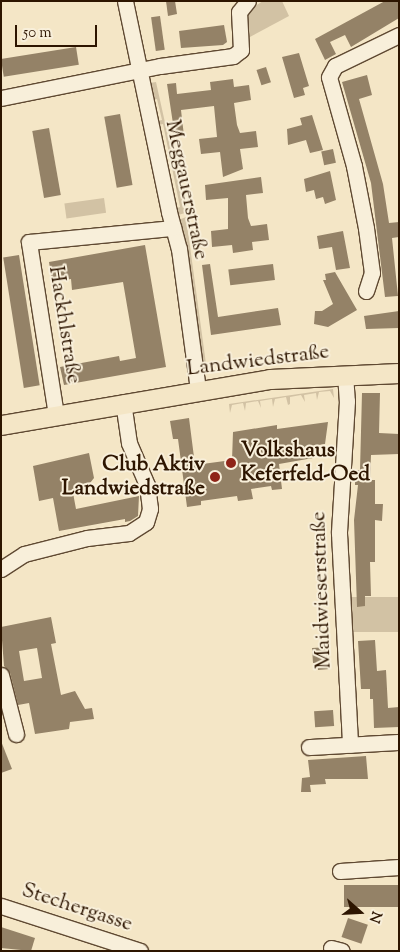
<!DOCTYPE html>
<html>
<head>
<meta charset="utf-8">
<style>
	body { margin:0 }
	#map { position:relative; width:400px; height:952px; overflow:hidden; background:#f4e6c6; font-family:"Sorts Mill Goudy",serif }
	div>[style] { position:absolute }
	.green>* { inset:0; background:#d2c2a4; transform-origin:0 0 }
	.building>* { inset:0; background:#948267; transform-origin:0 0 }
	.roads { filter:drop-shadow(1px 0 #5f4932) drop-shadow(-1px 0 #5f4932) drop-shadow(0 1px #5f4932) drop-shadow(0 -1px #5f4932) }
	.minor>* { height:15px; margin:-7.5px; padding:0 7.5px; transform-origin:7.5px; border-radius:7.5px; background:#f8efda }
	.major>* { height:19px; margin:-9.5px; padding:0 9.5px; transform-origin:9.5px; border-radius:9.5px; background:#f4e6c6 }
	.dots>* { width:14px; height:14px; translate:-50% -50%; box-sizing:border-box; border:2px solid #f8efda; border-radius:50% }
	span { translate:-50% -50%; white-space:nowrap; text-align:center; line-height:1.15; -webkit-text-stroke:4px #f8efda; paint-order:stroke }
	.street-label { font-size:21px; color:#2d1500 }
	.poi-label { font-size:21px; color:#2d1500; font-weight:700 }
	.left { translate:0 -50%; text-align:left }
	.right { translate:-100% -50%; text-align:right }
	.frame { position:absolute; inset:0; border:2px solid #2d1500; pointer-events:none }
	.north { position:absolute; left:335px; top:887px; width:50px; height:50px; -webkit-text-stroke:4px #f8efda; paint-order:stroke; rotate:109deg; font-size:14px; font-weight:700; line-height:20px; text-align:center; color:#2d1500 }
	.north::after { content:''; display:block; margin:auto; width:18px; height:22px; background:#2d1500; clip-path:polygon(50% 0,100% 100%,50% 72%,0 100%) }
	.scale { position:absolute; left:15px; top:25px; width:82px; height:22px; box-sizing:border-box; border:2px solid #2d1500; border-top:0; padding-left:6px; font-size:15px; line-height:18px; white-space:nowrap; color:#2d1500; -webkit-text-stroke:4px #f8efda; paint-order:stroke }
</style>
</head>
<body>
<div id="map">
	<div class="green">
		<i style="clip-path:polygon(263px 1px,282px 1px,289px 16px,248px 38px,246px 12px)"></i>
		<i style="clip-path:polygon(156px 82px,185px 213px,175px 216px,175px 209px,180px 207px,163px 124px,154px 126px,153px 122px,162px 120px,157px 99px,150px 101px,150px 83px)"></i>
		<i style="left:104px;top:198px;width:15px;height:40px;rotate:82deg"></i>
		<i style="clip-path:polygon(186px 217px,206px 364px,202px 365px,191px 271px,176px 221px)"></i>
		<i style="clip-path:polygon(333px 389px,334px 398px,330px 391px,319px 392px,317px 400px,316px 393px,304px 395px,305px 402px,301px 395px,290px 397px,290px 404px,288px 405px,286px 397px,275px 399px,273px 407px,272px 399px,260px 401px,261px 408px,258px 401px,246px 403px,245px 411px,243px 403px,232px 405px,230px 413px,229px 404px)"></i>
		<i style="left:399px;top:597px;width:35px;height:51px;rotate:90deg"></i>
	</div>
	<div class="building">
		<i style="clip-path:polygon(166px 1px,175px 1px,177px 14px,168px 16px)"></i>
		<i style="clip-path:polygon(385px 1px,399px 1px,399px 18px,351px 47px,345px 35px,330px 42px,336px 54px,325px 60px,315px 39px)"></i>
		<i style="left:160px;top:16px;width:34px;height:9px;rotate:82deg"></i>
		<i style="clip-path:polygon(224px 25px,227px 42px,223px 45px,181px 48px,179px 31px)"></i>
		<i style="left:76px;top:47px;width:18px;height:76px;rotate:81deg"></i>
		<i style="clip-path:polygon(299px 53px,309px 86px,303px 88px,305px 95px,294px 98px,282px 57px)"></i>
		<i style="left:266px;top:67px;width:16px;height:10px;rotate:72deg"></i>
		<i style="clip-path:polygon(367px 75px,372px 95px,359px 99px,383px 184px,389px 223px,399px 222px,399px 237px,392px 238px,398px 296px,385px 297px,371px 183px,342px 82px)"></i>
		<i style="clip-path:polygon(233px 79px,234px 87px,249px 85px,251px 100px,234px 103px,237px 125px,240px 133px,256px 131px,258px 147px,240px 149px,243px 169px,223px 177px,220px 152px,201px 154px,199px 139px,217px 137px,214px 106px,181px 110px,184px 136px,175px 137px,167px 84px,176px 83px,177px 94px,211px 90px,210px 82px)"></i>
		<i style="left:120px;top:114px;width:72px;height:16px;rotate:80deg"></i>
		<i style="clip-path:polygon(312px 115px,323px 150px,310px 153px,306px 140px,288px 145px,287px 129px,302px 125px,300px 118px)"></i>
		<i style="left:49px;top:128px;width:68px;height:17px;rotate:80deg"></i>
		<i style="left:333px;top:149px;width:14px;height:12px;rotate:78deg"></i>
		<i style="clip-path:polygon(330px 171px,336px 200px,325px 204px,323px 197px,316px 199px,314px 190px,306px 192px,304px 179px)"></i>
		<i style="clip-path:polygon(261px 177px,263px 193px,246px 195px,248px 218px,251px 226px,267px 224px,269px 240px,252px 242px,253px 250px,233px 253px,232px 245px,212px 247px,211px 231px,228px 229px,228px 198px,206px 200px,205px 185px)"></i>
		<i style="clip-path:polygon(343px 231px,350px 268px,336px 270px,332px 247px,319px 249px,317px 236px)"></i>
		<i style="clip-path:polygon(145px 245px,166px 367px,64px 385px,60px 367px,119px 356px,120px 361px,136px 358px,123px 282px,72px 290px,71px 279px,52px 282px,49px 262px)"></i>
		<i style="left:19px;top:255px;width:132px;height:16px;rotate:81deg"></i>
		<i style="clip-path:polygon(210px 264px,218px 317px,278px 308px,281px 325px,211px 335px,202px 265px)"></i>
		<i style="left:273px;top:264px;width:16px;height:45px;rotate:83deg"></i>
		<i style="clip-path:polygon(335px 272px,357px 310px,328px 327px,314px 324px,315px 311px,322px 311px,333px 304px,323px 280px,326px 280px,325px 274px)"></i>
		<i style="clip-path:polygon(399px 311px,399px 328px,366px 329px,364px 316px)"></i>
		<i style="clip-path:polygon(362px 393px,380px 393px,379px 433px,399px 434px,399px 454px,371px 455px,370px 480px,375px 480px,375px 504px,383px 504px,382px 521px,375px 520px,375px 562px,370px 562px,371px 596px,365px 596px,365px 606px,357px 607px,354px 520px,358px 485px,355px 485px,355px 470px,360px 470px)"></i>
		<i style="clip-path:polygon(189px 418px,195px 465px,232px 460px,233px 432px,277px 425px,277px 429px,328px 422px,325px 444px,312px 446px,313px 458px,279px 464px,282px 489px,272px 490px,271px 486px,251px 489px,253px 499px,238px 501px,237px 496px,201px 501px,201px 505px,187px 507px,178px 439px,173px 439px,170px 421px)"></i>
		<i style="clip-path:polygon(89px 453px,94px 478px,90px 483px,79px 486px,73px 493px,76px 509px,139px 496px,138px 516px,130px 521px,125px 522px,125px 519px,59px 531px,53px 498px,39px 501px,33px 466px)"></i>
		<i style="clip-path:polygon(evenodd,51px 617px,56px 643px,51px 644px,61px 695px,75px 691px,85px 709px,92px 708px,94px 719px,70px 722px,69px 729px,35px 734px,29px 703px,18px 705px,10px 673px,4px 666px,1px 627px,51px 617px,37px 648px,42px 678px,24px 681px,19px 651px,37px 648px)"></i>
		<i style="clip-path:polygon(375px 640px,377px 671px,386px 670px,388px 708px,399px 707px,399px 727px,374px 728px,373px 699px,370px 699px,370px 689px,361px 689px,358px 641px)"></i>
		<i style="clip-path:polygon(329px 647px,330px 669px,318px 670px,317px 663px,313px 663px,312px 648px)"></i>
		<i style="left:333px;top:710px;width:16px;height:19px;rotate:86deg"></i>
		<i style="clip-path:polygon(1px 741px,12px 769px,1px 773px)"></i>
		<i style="clip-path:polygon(366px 756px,368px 779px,325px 779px,326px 784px,310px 785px,311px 792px,301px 792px,302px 778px,310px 777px,308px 760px)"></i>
		<i style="left:344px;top:885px;width:55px;height:22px"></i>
		<i style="left:348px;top:918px;width:21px;height:20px;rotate:19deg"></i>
		<i style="clip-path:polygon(1px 927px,35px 938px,31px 951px,1px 948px)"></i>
	</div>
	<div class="roads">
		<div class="minor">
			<i style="left:125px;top:1px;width:216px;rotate:78.2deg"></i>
			<i style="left:169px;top:212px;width:38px;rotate:75deg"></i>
			<i style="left:179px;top:249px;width:141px;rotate:82.3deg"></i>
			<i style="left:1px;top:98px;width:162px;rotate:-11.4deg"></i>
			<i style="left:160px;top:66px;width:74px;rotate:-7.8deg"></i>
			<i style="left:233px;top:56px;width:10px;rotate:-37deg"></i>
			<i style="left:241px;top:50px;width:38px;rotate:-93deg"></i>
			<i style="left:239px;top:12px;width:14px;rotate:-51deg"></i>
			<i style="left:366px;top:291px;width:19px;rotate:-72deg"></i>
			<i style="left:372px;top:273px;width:45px;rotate:-97.6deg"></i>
			<i style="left:366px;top:228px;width:63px;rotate:-101deg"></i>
			<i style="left:354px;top:166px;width:92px;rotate:-105.7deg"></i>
			<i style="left:329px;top:77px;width:13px;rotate:-61deg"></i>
			<i style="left:335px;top:66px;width:71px;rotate:-25.8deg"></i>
			<i style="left:345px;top:374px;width:27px;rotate:86deg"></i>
			<i style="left:347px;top:401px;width:132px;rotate:93.5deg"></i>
			<i style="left:339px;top:533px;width:212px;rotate:87deg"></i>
			<i style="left:56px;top:415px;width:175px;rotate:-98.9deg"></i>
			<i style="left:29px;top:242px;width:145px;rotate:-5.6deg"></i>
			<i style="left:1px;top:569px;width:27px;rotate:-33deg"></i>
			<i style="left:24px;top:554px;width:65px;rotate:-14.3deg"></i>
			<i style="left:87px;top:538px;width:42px;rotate:-6.8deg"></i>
			<i style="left:129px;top:533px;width:20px;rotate:-33deg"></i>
			<i style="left:146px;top:522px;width:14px;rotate:-73deg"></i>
			<i style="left:150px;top:509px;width:24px;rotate:-97deg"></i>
			<i style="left:147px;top:485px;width:46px;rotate:-113.2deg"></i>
			<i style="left:129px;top:443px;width:41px;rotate:-98.3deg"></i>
			<i style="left:1px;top:675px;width:61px;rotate:75.7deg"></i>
			<i style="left:309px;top:747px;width:90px;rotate:-3.2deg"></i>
			<i style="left:340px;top:871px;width:59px;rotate:-3.9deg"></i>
			<i style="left:1px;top:906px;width:146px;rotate:17.9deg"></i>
			<i style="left:331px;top:948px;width:11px;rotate:15deg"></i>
		</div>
		<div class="major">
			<i style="left:1px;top:425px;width:273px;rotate:-9.7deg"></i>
			<i style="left:270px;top:379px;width:129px;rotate:-2.7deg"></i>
		</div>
	</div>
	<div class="dots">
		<i style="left:231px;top:463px;background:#8f2418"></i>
		<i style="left:215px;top:477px;background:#8f2418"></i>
	</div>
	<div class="street-label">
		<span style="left:186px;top:190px;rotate:78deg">Meggauerstraße</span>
		<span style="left:64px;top:325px;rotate:81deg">Hackhlstraße</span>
		<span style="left:258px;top:361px;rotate:-7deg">Landwiedstraße</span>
		<span style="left:322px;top:590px;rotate:-92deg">Maidwieserstraße</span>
		<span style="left:77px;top:908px;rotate:18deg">Stechergasse</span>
	</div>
	<div class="poi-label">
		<span class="left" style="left:241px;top:463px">Volkshaus<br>Keferfeld-Oed</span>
		<span class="right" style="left:205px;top:477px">Club Aktiv<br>Landwiedstraße</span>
	</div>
	<div class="frame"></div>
	<div class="north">N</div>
	<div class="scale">50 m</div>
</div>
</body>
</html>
